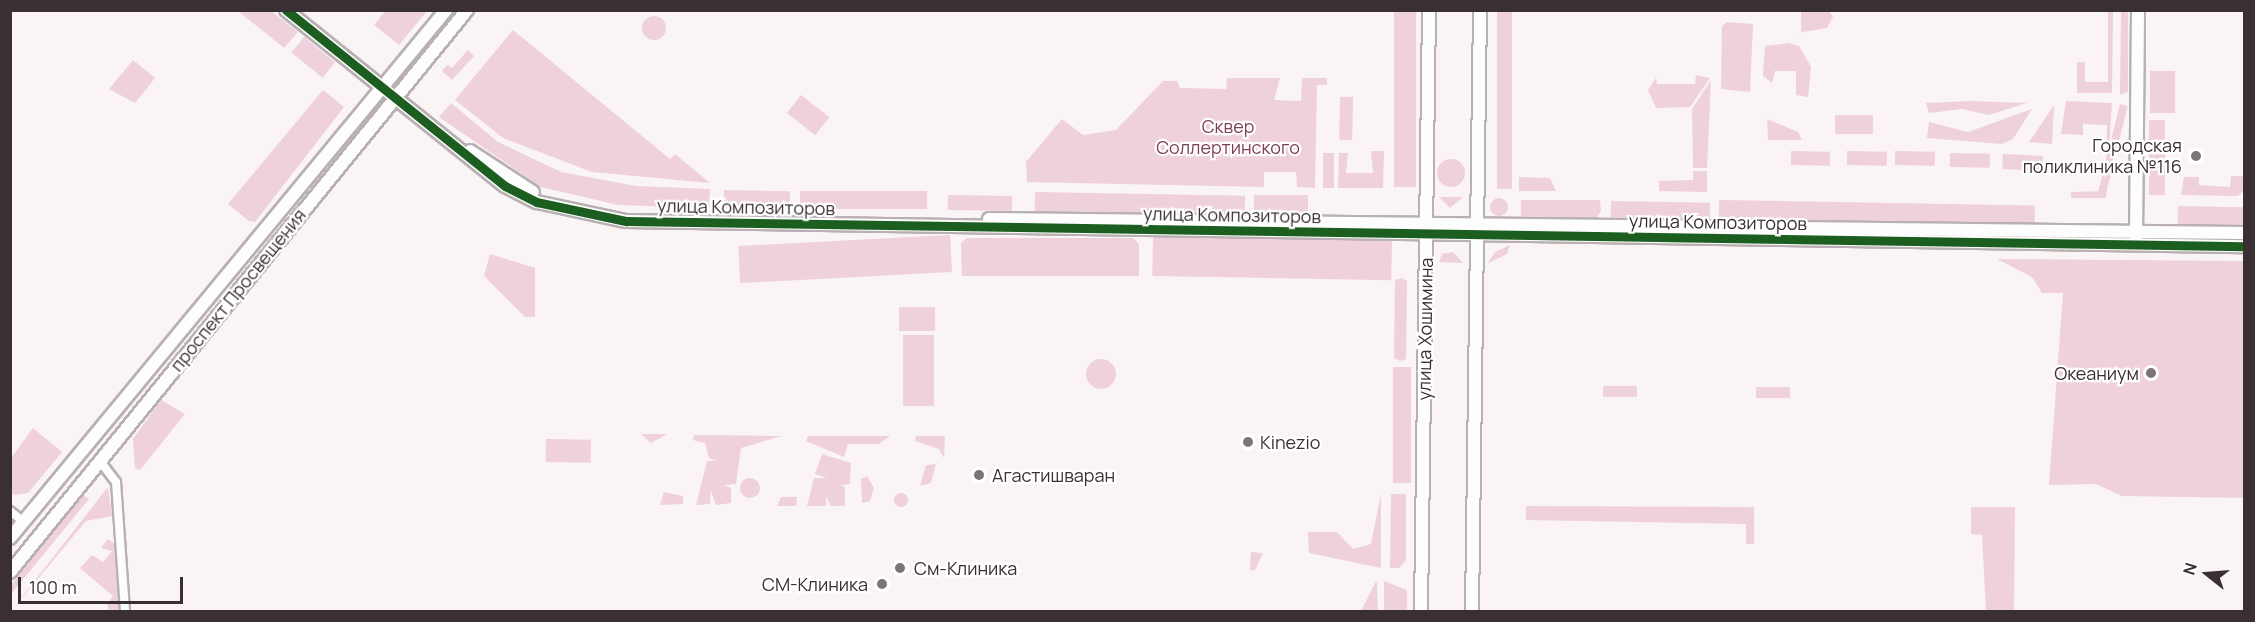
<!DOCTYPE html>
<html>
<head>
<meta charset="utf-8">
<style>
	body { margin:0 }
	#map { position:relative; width:2255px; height:622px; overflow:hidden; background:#faf4f5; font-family:Manrope,sans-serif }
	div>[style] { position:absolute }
	.green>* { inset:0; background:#eed1da; transform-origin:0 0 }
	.round { border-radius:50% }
	.roads { filter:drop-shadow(2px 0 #b8b0b2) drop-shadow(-2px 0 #b8b0b2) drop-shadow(0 2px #b8b0b2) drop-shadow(0 -2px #b8b0b2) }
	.street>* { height:8px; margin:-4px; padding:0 4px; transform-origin:4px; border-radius:4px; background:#fefdfe }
	.secondary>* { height:12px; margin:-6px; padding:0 6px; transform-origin:6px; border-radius:6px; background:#fefdfe }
	.cycleway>* { height:9px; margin:-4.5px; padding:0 4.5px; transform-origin:4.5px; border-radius:4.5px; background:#1b5e20 }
	.dots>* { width:16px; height:16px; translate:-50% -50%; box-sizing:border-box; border:3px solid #fff; border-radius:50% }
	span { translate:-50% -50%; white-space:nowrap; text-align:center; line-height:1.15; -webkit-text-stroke:4.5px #fff; paint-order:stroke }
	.park-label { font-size:18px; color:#7f4057 }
	.poi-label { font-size:18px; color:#3a2f32 }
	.right { translate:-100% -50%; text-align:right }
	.left { translate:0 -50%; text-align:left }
	.street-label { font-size:18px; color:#3a2f32 }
	.frame { position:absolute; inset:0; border:12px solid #3a2f32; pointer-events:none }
	.north { position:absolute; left:2177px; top:544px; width:60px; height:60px; -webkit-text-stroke:4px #fff; paint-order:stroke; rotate:287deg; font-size:16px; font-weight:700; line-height:24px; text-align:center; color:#3a2f32 }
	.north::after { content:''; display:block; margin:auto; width:21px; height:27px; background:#3a2f32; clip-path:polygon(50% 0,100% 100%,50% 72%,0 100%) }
	.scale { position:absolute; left:18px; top:577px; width:165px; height:27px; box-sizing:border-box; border:3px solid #3a2f32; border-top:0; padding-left:8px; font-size:18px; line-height:21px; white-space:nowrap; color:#3a2f32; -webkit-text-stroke:4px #fff; paint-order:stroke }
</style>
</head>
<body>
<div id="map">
	<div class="green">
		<i style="clip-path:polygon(238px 11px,271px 11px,298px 32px,284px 48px)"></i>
		<i style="clip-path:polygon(385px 11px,385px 10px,427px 11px,399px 45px,374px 25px)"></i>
		<i style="left:1394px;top:11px;width:22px;height:176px"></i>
		<i style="left:1497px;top:11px;width:15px;height:178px"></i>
		<i style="clip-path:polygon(1801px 11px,1829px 11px,1833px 17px,1827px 28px,1791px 34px,1801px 32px)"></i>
		<i style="clip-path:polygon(2108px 11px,2113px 11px,2112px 93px,2077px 93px,2077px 62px,2085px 62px,2085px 82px,2108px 82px)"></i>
		<i style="clip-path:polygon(2121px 11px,2128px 11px,2128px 92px,2120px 95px)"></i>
		<i class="round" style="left:642px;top:16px;width:24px;height:24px"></i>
		<i style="clip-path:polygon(1727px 22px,1753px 24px,1750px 92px,1721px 89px,1722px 26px)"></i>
		<i style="clip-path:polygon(513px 30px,670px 159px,675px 154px,710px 183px,592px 172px,503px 138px,455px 100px)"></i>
		<i style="left:304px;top:37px;width:40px;height:20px;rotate:39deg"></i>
		<i style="clip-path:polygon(1789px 43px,1799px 46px,1811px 67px,1808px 97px,1796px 95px,1796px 71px,1775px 71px,1772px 83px,1763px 76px,1765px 46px)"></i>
		<i style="clip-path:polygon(468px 50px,474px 56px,452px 80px,442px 71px,447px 65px,452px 68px)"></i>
		<i style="clip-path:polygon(133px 60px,155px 78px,135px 103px,109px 89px)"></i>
		<i style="left:2150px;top:71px;width:25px;height:42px"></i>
		<i style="clip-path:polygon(1696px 75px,1710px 78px,1690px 107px,1656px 108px,1648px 90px,1656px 78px,1657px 84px,1695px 84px)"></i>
		<i style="clip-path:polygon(1227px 78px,1280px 78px,1274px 100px,1301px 101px,1302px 78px,1327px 78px,1327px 85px,1317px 85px,1315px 188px,1297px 187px,1296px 172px,1264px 172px,1264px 187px,1027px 182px,1026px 162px,1062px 119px,1083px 135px,1116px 130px,1163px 81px,1177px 81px,1180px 88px,1226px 89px)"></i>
		<i style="clip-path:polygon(1711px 80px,1707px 168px,1693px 168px,1692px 109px)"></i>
		<i style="clip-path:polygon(323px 90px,344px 107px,255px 222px,249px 221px,228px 204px)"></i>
		<i style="left:801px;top:95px;width:36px;height:23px;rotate:38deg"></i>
		<i style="left:1353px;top:97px;width:43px;height:13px;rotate:91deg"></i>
		<i style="clip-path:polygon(2066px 101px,2112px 103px,2106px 198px,2071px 198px,2071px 192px,2106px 191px,2107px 125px,2083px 124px,2083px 135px,2061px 134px)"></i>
		<i style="clip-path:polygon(451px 103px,498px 142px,561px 172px,636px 186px,710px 189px,709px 208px,618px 205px,541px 187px,439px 117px)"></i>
		<i style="clip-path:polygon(1926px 103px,1970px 101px,2027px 103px,1989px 115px,1962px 109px,1929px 113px)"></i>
		<i style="left:2120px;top:104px;width:8px;height:94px;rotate:14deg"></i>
		<i style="clip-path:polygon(2054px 105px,2052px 144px,2029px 142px)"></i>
		<i style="clip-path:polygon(2032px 109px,2013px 139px,2002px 144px,1927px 138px,1929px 122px,1968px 132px)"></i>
		<i style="left:1835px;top:115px;width:38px;height:19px"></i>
		<i style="clip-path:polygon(1767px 119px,1798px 132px,1802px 140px,1768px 140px)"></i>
		<i style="left:2149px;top:120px;width:16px;height:75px"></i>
		<i style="clip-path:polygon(1371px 151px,1384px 151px,1383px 188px,1338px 188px,1339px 153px,1348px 153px,1346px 173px,1373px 173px)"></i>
		<i style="left:1791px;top:151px;width:39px;height:14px;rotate:1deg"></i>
		<i style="left:1847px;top:151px;width:40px;height:14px;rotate:1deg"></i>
		<i style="left:1895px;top:151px;width:40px;height:14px;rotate:1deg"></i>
		<i style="left:1323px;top:153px;width:11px;height:35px"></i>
		<i style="left:1950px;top:153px;width:40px;height:14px;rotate:1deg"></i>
		<i style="left:2003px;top:154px;width:40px;height:15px;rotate:3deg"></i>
		<i class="round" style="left:1437px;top:159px;width:28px;height:28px"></i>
		<i style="clip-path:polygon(1693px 171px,1707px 171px,1707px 192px,1659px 191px,1659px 181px,1693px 180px)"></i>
		<i style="clip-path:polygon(2231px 176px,2244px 176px,2244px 190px,2238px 196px,2181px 195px,2184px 177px,2199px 177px,2199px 185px,2230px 187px)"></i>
		<i style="clip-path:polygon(1519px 177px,1550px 178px,1556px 191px,1519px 191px)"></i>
		<i style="left:724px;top:190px;width:66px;height:18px;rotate:1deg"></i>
		<i style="left:800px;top:191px;width:127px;height:18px"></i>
		<i style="left:1035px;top:192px;width:210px;height:20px;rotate:1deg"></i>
		<i style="left:948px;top:195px;width:64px;height:15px;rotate:1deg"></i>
		<i style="left:1254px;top:195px;width:54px;height:20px"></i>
		<i style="clip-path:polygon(1439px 197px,1463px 197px,1450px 208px)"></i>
		<i class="round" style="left:1490px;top:198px;width:18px;height:18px"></i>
		<i style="clip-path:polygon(1521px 200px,1600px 200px,1601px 211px,1595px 220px,1521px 220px)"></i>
		<i style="left:1719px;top:200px;width:316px;height:20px;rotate:1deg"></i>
		<i style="left:1611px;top:201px;width:99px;height:18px;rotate:1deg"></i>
		<i style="left:2178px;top:206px;width:66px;height:20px;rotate:1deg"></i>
		<i style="left:950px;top:235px;width:37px;height:212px;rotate:87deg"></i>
		<i style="left:1153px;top:236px;width:239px;height:40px;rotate:1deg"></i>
		<i style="clip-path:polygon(967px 238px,1133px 238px,1139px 244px,1139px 276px,962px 276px,961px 243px)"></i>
		<i style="clip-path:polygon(1510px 245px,1507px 254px,1488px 263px,1495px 252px)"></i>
		<i style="clip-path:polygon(1453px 252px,1463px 263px,1439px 262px,1442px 254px)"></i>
		<i style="clip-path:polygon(490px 254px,535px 268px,535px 317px,525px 317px,484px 276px)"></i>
		<i style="clip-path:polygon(1997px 259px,2244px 261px,2244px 498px,2122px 496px,2096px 484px,2049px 485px,2063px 293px,2042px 293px,2032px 277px)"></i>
		<i style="clip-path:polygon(1401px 278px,1407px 281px,1406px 359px,1400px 361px,1394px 358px,1395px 280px)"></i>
		<i style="left:899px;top:307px;width:36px;height:24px"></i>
		<i style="left:903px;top:335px;width:31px;height:71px"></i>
		<i class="round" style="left:1086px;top:359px;width:30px;height:30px"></i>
		<i style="left:1411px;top:367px;width:116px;height:18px;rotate:90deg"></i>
		<i style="left:1603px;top:386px;width:34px;height:11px"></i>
		<i style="left:1756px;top:387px;width:34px;height:11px"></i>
		<i style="clip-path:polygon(161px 400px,185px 414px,140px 470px,135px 468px,133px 439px)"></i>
		<i style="clip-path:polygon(33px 428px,62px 452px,28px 493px,15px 495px,11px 493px,11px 458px)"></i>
		<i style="clip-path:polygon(641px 434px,667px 434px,651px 443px)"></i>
		<i style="clip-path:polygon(694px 435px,782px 436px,741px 448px,736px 484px,724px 485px,731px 488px,731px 503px,716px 505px,711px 491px,710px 504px,696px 505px,707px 461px,717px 461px,709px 458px,705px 443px,693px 440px)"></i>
		<i style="clip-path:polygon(808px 436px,890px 436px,879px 444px,848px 444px,844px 457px,806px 441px)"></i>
		<i style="clip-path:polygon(916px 436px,945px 436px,944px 458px,939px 449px,915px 441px)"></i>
		<i style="left:546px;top:439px;width:45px;height:23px;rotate:1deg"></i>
		<i style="clip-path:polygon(822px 454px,851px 463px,850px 484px,840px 485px,845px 487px,845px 506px,831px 506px,826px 496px,826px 506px,807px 506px,814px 478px,827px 478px,815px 474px)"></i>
		<i style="clip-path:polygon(936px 464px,931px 483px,920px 486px,926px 465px)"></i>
		<i style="clip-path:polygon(867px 476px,874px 488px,870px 501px,862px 503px,861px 479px)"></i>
		<i class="round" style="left:740px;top:478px;width:20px;height:20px"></i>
		<i style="clip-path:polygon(108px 487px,112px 516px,86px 521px,11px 611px)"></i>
		<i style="clip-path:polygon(664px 492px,683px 496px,683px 504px,660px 505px)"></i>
		<i class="round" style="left:894px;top:493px;width:14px;height:14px"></i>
		<i style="clip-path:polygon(1381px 494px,1381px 568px,1309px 553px,1308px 532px,1337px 532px,1353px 549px,1371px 544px)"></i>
		<i style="clip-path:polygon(1391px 494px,1406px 494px,1406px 560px,1399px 568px,1390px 568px)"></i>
		<i style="clip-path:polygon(83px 495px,89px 499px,11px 594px,11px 585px)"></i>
		<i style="clip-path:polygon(781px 497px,797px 497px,796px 506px,777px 506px)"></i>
		<i style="clip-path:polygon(1526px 506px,1754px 507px,1754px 544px,1746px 544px,1746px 524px,1526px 520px)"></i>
		<i style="clip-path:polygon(1971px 507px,2015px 507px,2014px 611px,1986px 611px,1982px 535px,1971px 534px)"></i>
		<i style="clip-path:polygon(108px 539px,115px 544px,119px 611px,109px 611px,107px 604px,113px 596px,80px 568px,92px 555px,103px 562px,112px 551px,101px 548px)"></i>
		<i style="clip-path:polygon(1251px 552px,1263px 553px,1255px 570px,1250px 570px)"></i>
		<i style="clip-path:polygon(1384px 581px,1407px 590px,1407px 611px,1384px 611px)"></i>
		<i style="clip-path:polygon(1377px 582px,1378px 611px,1361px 611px,1375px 583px)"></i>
	</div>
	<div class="roads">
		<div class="street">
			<i style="left:100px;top:461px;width:26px;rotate:53deg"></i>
			<i style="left:116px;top:482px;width:130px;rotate:86deg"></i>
			<i style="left:10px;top:511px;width:18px;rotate:38deg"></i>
		</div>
		<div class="secondary">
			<i style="left:286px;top:10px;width:281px;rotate:38.8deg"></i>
			<i style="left:505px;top:186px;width:36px;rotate:27deg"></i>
			<i style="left:537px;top:202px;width:91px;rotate:12.1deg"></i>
			<i style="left:626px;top:221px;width:1618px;rotate:0.89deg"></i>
			<i style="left:470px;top:151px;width:75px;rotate:33.1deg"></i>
			<i style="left:989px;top:219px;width:1255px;rotate:0.64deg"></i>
			<i style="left:2136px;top:240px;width:230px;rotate:-89.5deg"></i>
			<i style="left:10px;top:538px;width:685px;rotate:-50.45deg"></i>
			<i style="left:10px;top:572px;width:724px;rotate:-50.88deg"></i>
			<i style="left:1421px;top:612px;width:602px;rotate:-89.24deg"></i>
			<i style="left:1472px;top:612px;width:602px;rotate:-89.24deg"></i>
		</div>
	</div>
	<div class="cycleway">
		<i style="left:286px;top:10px;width:281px;rotate:38.8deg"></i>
		<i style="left:505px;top:186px;width:36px;rotate:27deg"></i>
		<i style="left:537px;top:202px;width:91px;rotate:12.1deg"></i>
		<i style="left:626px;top:221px;width:1618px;rotate:0.89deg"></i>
	</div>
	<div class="dots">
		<i style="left:2196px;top:156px;background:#7d7476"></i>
		<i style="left:2151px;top:373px;background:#7d7476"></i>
		<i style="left:1248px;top:442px;background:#7d7476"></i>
		<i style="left:979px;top:475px;background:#7d7476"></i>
		<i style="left:900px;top:568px;background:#7d7476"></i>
		<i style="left:882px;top:584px;background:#7d7476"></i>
	</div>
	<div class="park-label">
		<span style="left:1228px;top:137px">Сквер<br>Соллертинского</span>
	</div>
	<div class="poi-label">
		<span class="right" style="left:2182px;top:156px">Городская<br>поликлиника №116</span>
		<span class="right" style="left:2139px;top:373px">Океаниум</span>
		<span class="left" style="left:1260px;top:442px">Kinezio</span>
		<span class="left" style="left:992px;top:475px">Агастишваран</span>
		<span class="left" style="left:914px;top:568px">См-Клиника</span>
		<span class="right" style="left:868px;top:584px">СМ-Клиника</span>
	</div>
	<div class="street-label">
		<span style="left:746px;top:207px;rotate:1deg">улица Композиторов</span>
		<span style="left:1232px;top:215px;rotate:1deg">улица Композиторов</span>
		<span style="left:1718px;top:222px;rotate:1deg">улица Композиторов</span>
		<span style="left:238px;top:290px;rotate:-51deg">проспект Просвещения</span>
		<span style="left:1425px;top:329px;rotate:-89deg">улица Хошимина</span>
	</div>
	<div class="frame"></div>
	<div class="north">N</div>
	<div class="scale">100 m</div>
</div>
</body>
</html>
